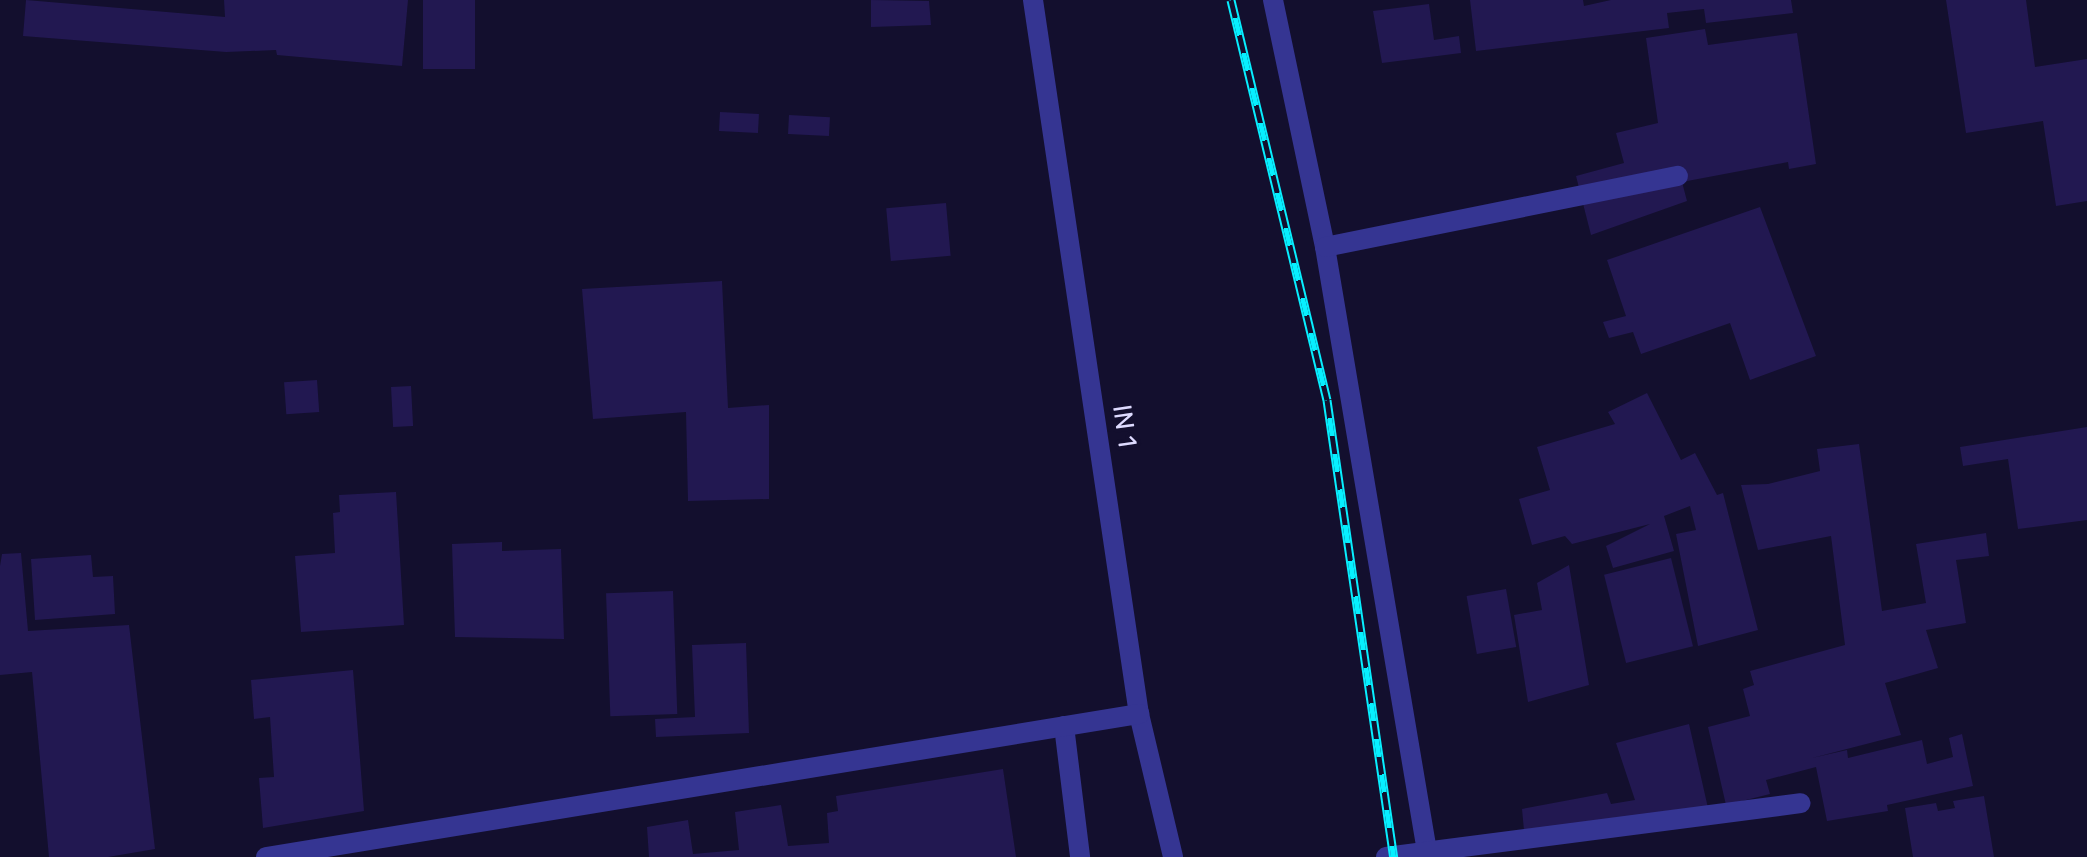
<!DOCTYPE html>
<html>
<head>
<meta charset="utf-8">
<style>
	body { margin:0 }
	#map { position:relative; width:2087px; height:857px; overflow:hidden; background:#130f2e; font-family:Rubik,sans-serif }
	div>[style] { position:absolute }
	.building>* { inset:0; background:#221851; transform-origin:0 0 }
	.minor>* { height:20px; margin:-10px; padding:0 10px; transform-origin:10px; border-radius:10px; background:#353592 }
	.rail>* { height:9px; margin-top:-4.5px; transform-origin:0; background:repeating-linear-gradient(90deg,#130f2e 0 18px,#07efff 0 36px); box-sizing:border-box; border-block:2px solid #07efff }
	span { translate:-50% -50%; white-space:nowrap; text-align:center; line-height:1.15; -webkit-text-stroke:8px #130f2e; paint-order:stroke }
	.street-label { font-size:26px; color:#dedbff }
</style>
</head>
<body>
<div id="map">
	<div class="building">
		<i style="clip-path:polygon(26px 0,225px 17px,224px 0,408px 0,402px 66px,277px 55px,276px 50px,226px 52px,23px 36px)"></i>
		<i style="left:423px;top:0;width:52px;height:69px"></i>
		<i style="clip-path:polygon(871px 0,929px 1px,931px 25px,871px 27px)"></i>
		<i style="clip-path:polygon(1470px 0,1583px 0,1584px 6px,1611px 0,1791px 0,1793px 13px,1706px 23px,1704px 9px,1667px 13px,1669px 28px,1476px 51px)"></i>
		<i style="clip-path:polygon(1946px 0,2026px 0,2035px 67px,2087px 59px,2087px 201px,2056px 206px,2043px 121px,1966px 133px)"></i>
		<i style="clip-path:polygon(1429px 4px,1434px 40px,1459px 36px,1461px 53px,1382px 63px,1373px 11px)"></i>
		<i style="clip-path:polygon(1705px 29px,1708px 45px,1797px 33px,1816px 164px,1789px 169px,1788px 162px,1682px 182px,1687px 201px,1591px 235px,1576px 176px,1624px 163px,1616px 133px,1658px 123px,1646px 38px)"></i>
		<i style="left:720px;top:112px;width:39px;height:19px;rotate:3deg"></i>
		<i style="left:789px;top:115px;width:41px;height:19px;rotate:3deg"></i>
		<i style="left:946px;top:203px;width:53px;height:60px;rotate:85deg"></i>
		<i style="clip-path:polygon(1760px 207px,1816px 356px,1750px 380px,1730px 323px,1641px 354px,1633px 332px,1609px 338px,1603px 322px,1626px 316px,1607px 260px)"></i>
		<i style="clip-path:polygon(722px 281px,728px 408px,769px 405px,769px 499px,688px 501px,686px 412px,593px 419px,582px 289px)"></i>
		<i style="left:317px;top:380px;width:32px;height:33px;rotate:86deg"></i>
		<i style="left:411px;top:386px;width:40px;height:20px;rotate:87deg"></i>
		<i style="clip-path:polygon(1647px 393px,1681px 460px,1695px 453px,1717px 495px,1723px 493px,1758px 630px,1698px 646px,1676px 534px,1696px 530px,1690px 506px,1664px 516px,1674px 551px,1613px 568px,1606px 546px,1650px 524px,1572px 544px,1565px 536px,1532px 545px,1519px 499px,1550px 490px,1537px 447px,1615px 424px,1608px 412px)"></i>
		<i style="clip-path:polygon(2087px 427px,2087px 520px,2018px 529px,2008px 459px,1963px 466px,1960px 447px)"></i>
		<i style="clip-path:polygon(1859px 444px,1882px 611px,1926px 603px,1916px 544px,1986px 533px,1989px 556px,1956px 560px,1966px 623px,1926px 630px,1938px 668px,1885px 683px,1901px 735px,1812px 758px,1847px 750px,1848px 758px,1922px 740px,1927px 764px,1953px 757px,1949px 738px,1962px 734px,1973px 786px,1887px 805px,1888px 811px,1827px 821px,1816px 767px,1766px 780px,1770px 794px,1726px 805px,1708px 727px,1750px 716px,1743px 689px,1754px 685px,1750px 671px,1845px 645px,1831px 536px,1758px 550px,1741px 485px,1768px 484px,1820px 471px,1817px 449px)"></i>
		<i style="clip-path:polygon(396px 492px,404px 625px,301px 632px,295px 556px,335px 553px,333px 513px,340px 512px,339px 495px)"></i>
		<i style="clip-path:polygon(502px 542px,502px 551px,561px 549px,564px 639px,455px 637px,452px 544px)"></i>
		<i style="clip-path:polygon(21px 553px,28px 631px,129px 625px,155px 849px,108px 857px,49px 857px,32px 672px,0 675px,0 566px,2px 554px)"></i>
		<i style="clip-path:polygon(91px 555px,93px 577px,113px 576px,115px 614px,35px 620px,31px 559px)"></i>
		<i style="left:1671px;top:558px;width:91px;height:69px;rotate:76deg"></i>
		<i style="clip-path:polygon(1569px 565px,1589px 685px,1528px 702px,1514px 615px,1542px 610px,1537px 583px)"></i>
		<i style="left:1506px;top:589px;width:59px;height:40px;rotate:80deg"></i>
		<i style="left:673px;top:591px;width:123px;height:67px;rotate:88deg"></i>
		<i style="clip-path:polygon(746px 643px,749px 733px,656px 737px,655px 719px,695px 717px,692px 645px)"></i>
		<i style="clip-path:polygon(353px 670px,364px 811px,263px 828px,259px 778px,274px 777px,270px 717px,254px 719px,251px 680px)"></i>
		<i style="clip-path:polygon(1689px 724px,1708px 808px,1525px 841px,1522px 809px,1607px 793px,1611px 804px,1635px 800px,1616px 743px)"></i>
		<i style="clip-path:polygon(1003px 769px,1016px 857px,649px 857px,647px 827px,688px 820px,693px 854px,739px 850px,735px 812px,781px 805px,788px 846px,829px 843px,827px 813px,838px 811px,836px 796px)"></i>
		<i style="clip-path:polygon(1984px 796px,1994px 857px,1913px 857px,1905px 808px,1936px 803px,1938px 811px,1955px 808px,1953px 801px)"></i>
	</div>
	<div class="minor">
		<i style="left:1033px;top:0;width:722px;rotate:81.56deg"></i>
		<i style="left:1139px;top:714px;width:147px;rotate:76.6deg"></i>
		<i style="left:1273px;top:0;width:252px;rotate:78.1deg"></i>
		<i style="left:1325px;top:247px;width:619px;rotate:80.42deg"></i>
		<i style="left:1325px;top:247px;width:360px;rotate:-11.4deg"></i>
		<i style="left:1064px;top:726px;width:132px;rotate:83deg"></i>
		<i style="left:266px;top:857px;width:885px;rotate:-9.3deg"></i>
		<i style="left:1386px;top:857px;width:418px;rotate:-7.4deg"></i>
	</div>
	<div class="rail">
		<i style="left:1231px;top:0;width:411px;rotate:76.5deg"></i>
		<i style="left:1327px;top:400px;width:462px;rotate:81.7deg"></i>
	</div>
	<div class="street-label">
		<span style="left:1124px;top:426px;rotate:82deg">IN 1</span>
	</div>
</div>
</body>
</html>
